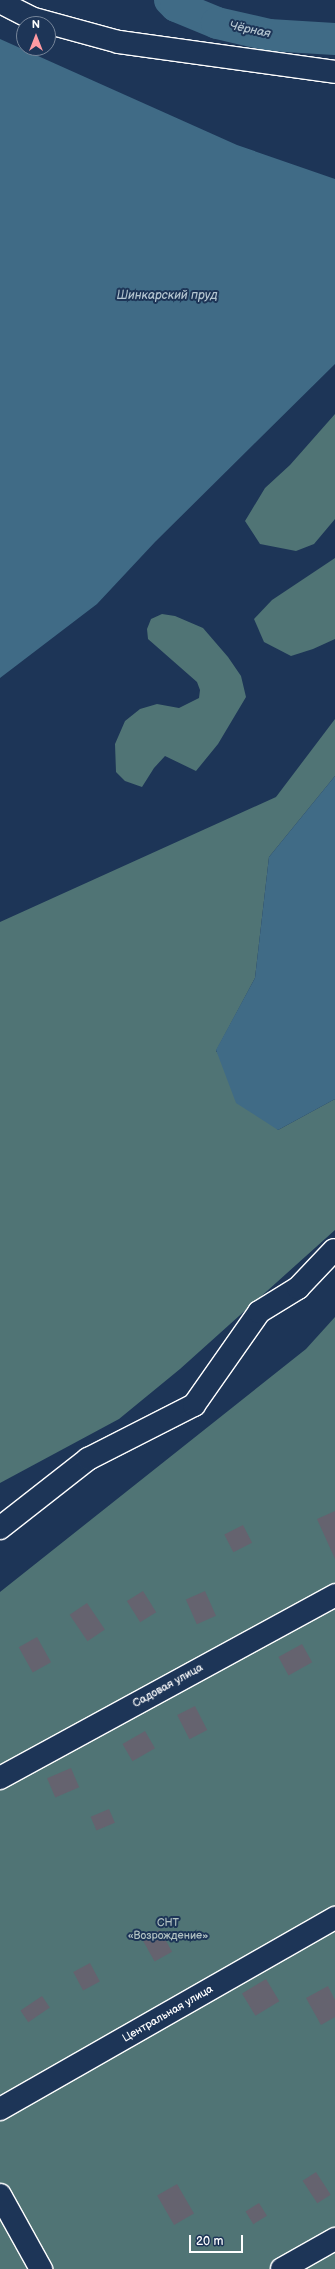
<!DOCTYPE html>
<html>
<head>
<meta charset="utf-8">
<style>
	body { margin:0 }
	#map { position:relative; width:335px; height:2269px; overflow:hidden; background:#1d3557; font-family:"Balsamiq Sans",sans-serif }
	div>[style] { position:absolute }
	.green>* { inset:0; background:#507475 }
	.water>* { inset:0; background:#406b86 }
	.river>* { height:32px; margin:-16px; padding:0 16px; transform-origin:16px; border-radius:16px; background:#406b86 }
	.building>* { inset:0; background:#65636f; transform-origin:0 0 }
	.roads { filter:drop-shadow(1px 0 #fff) drop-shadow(-1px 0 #fff) drop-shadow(0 1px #fff) drop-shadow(0 -1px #fff) }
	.minor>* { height:22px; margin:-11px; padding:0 11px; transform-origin:11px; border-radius:11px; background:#1d3557 }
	span { translate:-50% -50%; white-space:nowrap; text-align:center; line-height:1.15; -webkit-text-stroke:4px #1d3557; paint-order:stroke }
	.street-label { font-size:11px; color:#fff }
	.park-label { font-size:11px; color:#b0c0c1 }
	.water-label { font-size:12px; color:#b3c4cf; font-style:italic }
	.north { position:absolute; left:16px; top:16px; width:40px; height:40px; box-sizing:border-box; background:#1d3557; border:1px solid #77869a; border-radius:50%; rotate:0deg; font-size:11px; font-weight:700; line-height:16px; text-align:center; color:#fff }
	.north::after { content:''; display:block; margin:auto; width:14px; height:18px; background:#ff9aa2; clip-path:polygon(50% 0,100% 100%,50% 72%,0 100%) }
	.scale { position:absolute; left:189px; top:2235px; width:54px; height:18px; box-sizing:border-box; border:2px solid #fff; border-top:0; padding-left:5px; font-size:12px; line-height:14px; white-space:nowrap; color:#fff; -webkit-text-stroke:3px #1d3557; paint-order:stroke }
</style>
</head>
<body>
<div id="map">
	<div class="green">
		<i style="clip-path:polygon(335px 414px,335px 519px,314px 544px,296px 551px,260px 544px,245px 521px,265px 488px,290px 465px)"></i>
		<i style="clip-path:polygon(335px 558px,335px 639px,313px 649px,291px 656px,264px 642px,254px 619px,272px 600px)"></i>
		<i style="clip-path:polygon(162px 614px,175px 616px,203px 628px,228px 657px,241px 676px,246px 697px,218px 744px,196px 771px,165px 756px,154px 768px,142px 787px,125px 781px,116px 772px,115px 744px,125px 721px,140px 709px,157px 704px,179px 708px,199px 698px,200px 690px,197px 682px,148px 639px,147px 629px,151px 619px)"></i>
		<i style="clip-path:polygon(335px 719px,335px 776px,269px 857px,255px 978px,216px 1051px,278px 1130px,335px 1099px,335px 1230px,180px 1369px,119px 1419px,0 1483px,0 922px,276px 797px)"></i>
		<i style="clip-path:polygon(335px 1317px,335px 2269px,0 2269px,0 1592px,306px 1349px)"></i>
	</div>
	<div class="water">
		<i style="clip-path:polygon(0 39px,237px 145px,335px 179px,335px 364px,155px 542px,97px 604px,0 678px)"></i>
		<i style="clip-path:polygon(335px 776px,335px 1099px,278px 1130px,236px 1103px,216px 1050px,255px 978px,269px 857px)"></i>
	</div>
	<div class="river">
		<i style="left:170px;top:0;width:8px;rotate:45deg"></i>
		<i style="left:176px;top:6px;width:44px;rotate:22.5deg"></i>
		<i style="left:217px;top:23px;width:53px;rotate:13deg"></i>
		<i style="left:269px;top:35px;width:66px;rotate:3.5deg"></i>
	</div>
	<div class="building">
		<i style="clip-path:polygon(335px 1511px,335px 1559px,317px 1519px)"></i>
		<i style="left:243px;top:1525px;width:20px;height:21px;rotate:63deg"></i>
		<i style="left:143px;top:1591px;width:25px;height:19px;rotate:58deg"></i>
		<i style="left:205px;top:1591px;width:27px;height:21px;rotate:66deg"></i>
		<i style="left:87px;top:1603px;width:32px;height:21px;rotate:56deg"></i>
		<i style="left:37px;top:1637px;width:29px;height:21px;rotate:61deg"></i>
		<i style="left:302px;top:1644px;width:21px;height:27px;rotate:61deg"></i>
		<i style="left:195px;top:1706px;width:27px;height:20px;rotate:63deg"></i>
		<i style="left:145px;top:1731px;width:20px;height:26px;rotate:60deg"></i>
		<i style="left:71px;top:1768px;width:21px;height:26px;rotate:67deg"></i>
		<i style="left:109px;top:1809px;width:15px;height:20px;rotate:67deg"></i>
		<i style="left:160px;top:1930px;width:25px;height:20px;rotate:61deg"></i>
		<i style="left:90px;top:1963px;width:21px;height:19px;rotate:62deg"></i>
		<i style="left:266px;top:1979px;width:26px;height:28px;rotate:59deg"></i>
		<i style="clip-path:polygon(328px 1986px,335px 2000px,335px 2017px,321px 2025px,306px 1998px)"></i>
		<i style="left:42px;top:1996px;width:14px;height:26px;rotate:56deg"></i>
		<i style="left:316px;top:2172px;width:27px;height:16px;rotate:57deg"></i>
		<i style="left:177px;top:2184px;width:34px;height:23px;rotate:60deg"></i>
		<i style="left:259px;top:2203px;width:15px;height:16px;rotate:58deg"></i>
	</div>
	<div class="roads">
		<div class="minor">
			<i style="left:0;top:2px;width:35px;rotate:27deg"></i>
			<i style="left:31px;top:18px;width:91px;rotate:15.3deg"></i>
			<i style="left:119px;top:42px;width:218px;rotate:7.9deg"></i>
			<i style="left:0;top:1528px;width:112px;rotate:-38.1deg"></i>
			<i style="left:88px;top:1459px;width:119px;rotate:-27deg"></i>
			<i style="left:194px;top:1405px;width:113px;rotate:-55deg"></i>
			<i style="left:259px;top:1312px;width:46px;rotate:-31.6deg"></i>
			<i style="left:298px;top:1288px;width:52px;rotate:-46.5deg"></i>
			<i style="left:0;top:1778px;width:382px;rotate:-28.6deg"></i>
			<i style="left:0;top:2109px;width:386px;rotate:-29.7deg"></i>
			<i style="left:0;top:2195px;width:85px;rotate:61deg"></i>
			<i style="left:282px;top:2269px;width:61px;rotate:-29.5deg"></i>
		</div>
	</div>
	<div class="street-label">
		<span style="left:168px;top:1686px;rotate:-29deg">Садовая улица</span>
		<span style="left:168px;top:2014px;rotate:-30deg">Центральная улица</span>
	</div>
	<div class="park-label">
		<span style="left:168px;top:1930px">СНТ<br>«Возрождение»</span>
	</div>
	<div class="water-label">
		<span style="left:250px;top:30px;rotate:12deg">Чёрная</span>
		<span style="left:167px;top:296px">Шинкарский пруд</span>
	</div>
	<div class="north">N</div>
	<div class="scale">20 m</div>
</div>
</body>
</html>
